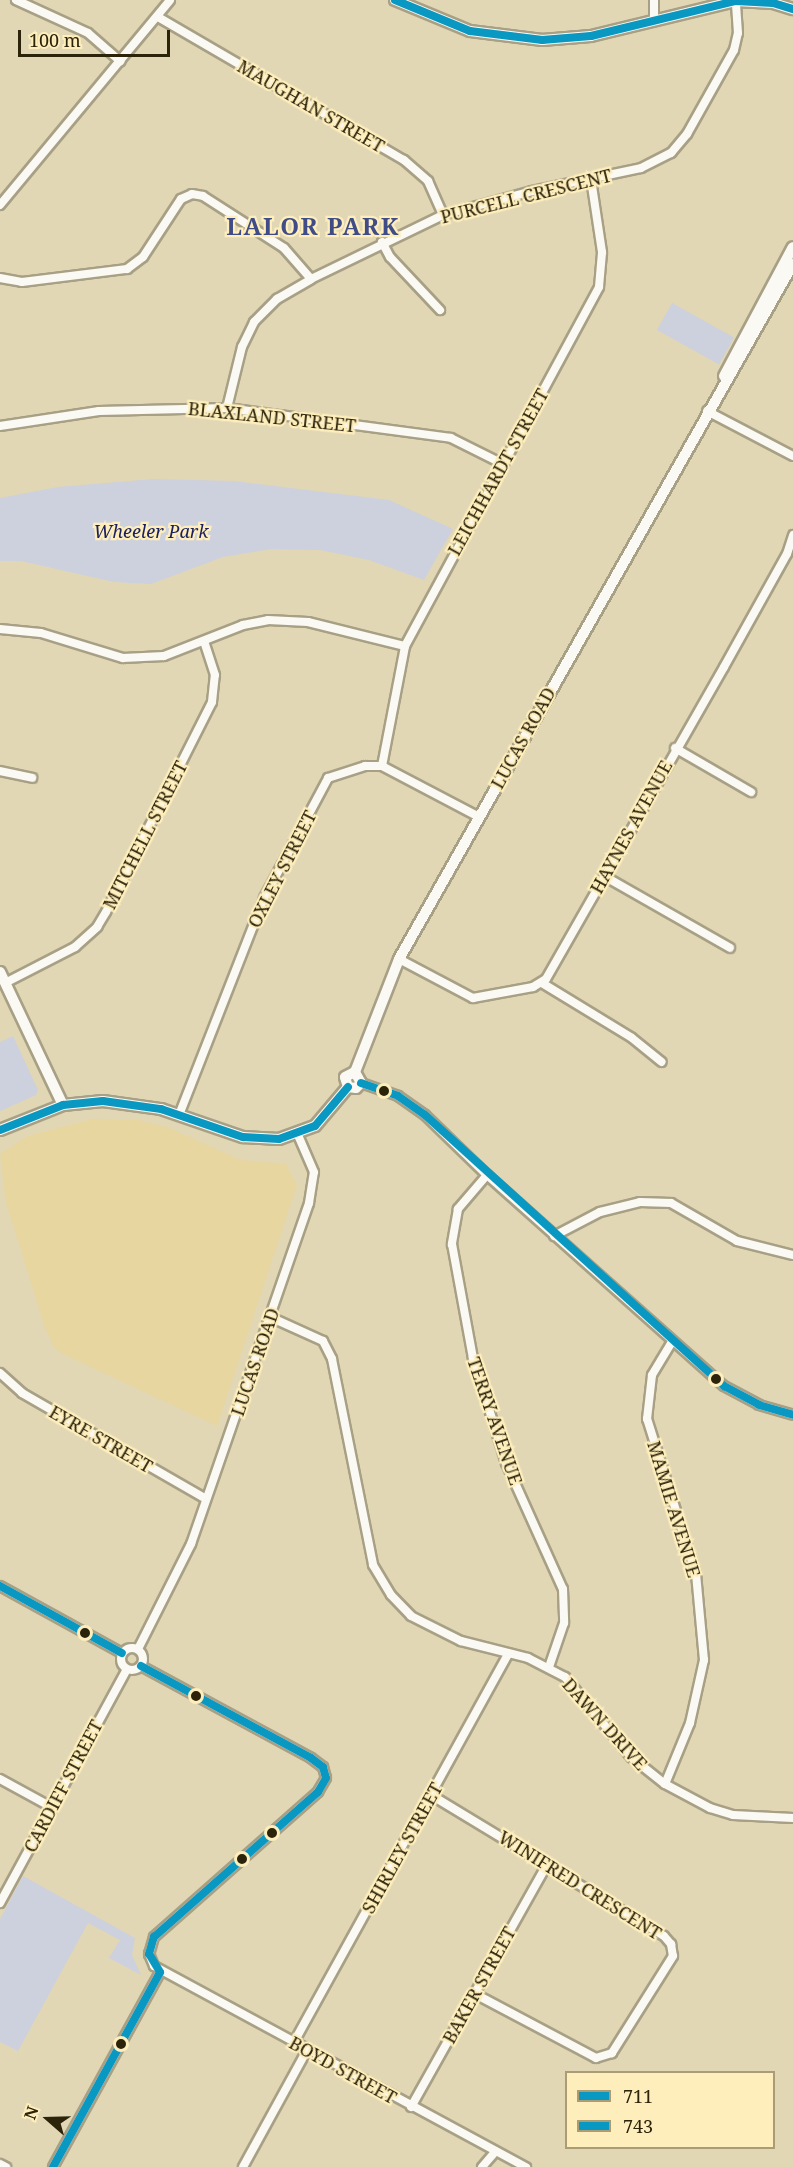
<!DOCTYPE html>
<html>
<head>
<meta charset="utf-8">
<style>
	body { margin:0 }
	#map { position:relative; width:793px; height:2167px; overflow:hidden; background:#e1d7b5; font-family:"Noto Serif",serif }
	div>[style] { position:absolute }
	.built>* { inset:0; background:#e7d6a0 }
	.green>* { inset:0; background:#cdd0dd; transform-origin:0 0 }
	.roads { filter:drop-shadow(2px 0 #a8a085) drop-shadow(-2px 0 #a8a085) drop-shadow(0 2px #a8a085) drop-shadow(0 -2px #a8a085) }
	.minor>* { height:8px; margin:-4px; padding:0 4px; transform-origin:4px; border-radius:4px; background:#faf9f4 }
	.minor>.ring { margin:-4px; padding:0; box-sizing:content-box; background:none; border:8px solid #faf9f4; border-radius:50% }
	.tertiary>* { height:10px; margin:-5px; padding:0 5px; transform-origin:5px; border-radius:5px; background:#faf9f4 }
	.bus-1>* { height:8px; margin:-4px; padding:0 4px; transform-origin:4px; border-radius:4px; background:#0998c1 }
	.bus-2>* { height:8px; margin:-4px; padding:0 4px; transform-origin:4px; border-radius:4px; background:#0998c1 }
	.dots>* { width:16px; height:16px; translate:-50% -50%; box-sizing:border-box; border:3px solid #feeebc; border-radius:50% }
	span { translate:-50% -50%; white-space:nowrap; text-align:center; line-height:1.15; -webkit-text-stroke:4.5px #feeebc; paint-order:stroke }
	.street-label { font-size:18px; color:#2b230a }
	.park-label { font-size:18px; color:#1a1f5f; font-style:italic }
	.district-label { font-size:24px; color:#404c88; font-weight:700; letter-spacing:1.5px }
	.legend { position:absolute; left:565px; top:2071px; width:210px; height:78px; box-sizing:border-box; background:#feeebc; border:2px solid #aa9d75; margin:0; padding:8px 10px; list-style:none; font-size:18px; color:#2b230a }
	.legend li { display:flex; align-items:center; gap:12px; height:30px }
	.legend b { width:30px; border:2px solid #aa9d75 }
	.north { position:absolute; left:18px; top:2089px; width:60px; height:60px; -webkit-text-stroke:4px #feeebc; paint-order:stroke; rotate:290deg; font-size:16px; font-weight:700; line-height:24px; text-align:center; color:#2b230a }
	.north::after { content:''; display:block; margin:auto; width:21px; height:27px; background:#2b230a; clip-path:polygon(50% 0,100% 100%,50% 72%,0 100%) }
	.scale { position:absolute; left:18px; top:30px; width:152px; height:27px; box-sizing:border-box; border:3px solid #2b230a; border-top:0; padding-left:8px; font-size:18px; line-height:21px; white-space:nowrap; color:#2b230a; -webkit-text-stroke:4px #feeebc; paint-order:stroke }
</style>
</head>
<body>
<div id="map">
	<div class="built">
		<i style="clip-path:polygon(92px 1119px,139px 1120px,169px 1128px,241px 1160px,286px 1164px,297px 1185px,217px 1426px,63px 1354px,54px 1347px,45px 1328px,6px 1202px,0 1154px,28px 1136px)"></i>
	</div>
	<div class="green">
		<i style="left:672px;top:303px;width:71px;height:31px;rotate:29deg"></i>
		<i style="clip-path:polygon(153px 479px,234px 481px,389px 500px,453px 529px,424px 580px,369px 560px,320px 550px,271px 549px,223px 557px,151px 584px,114px 582px,21px 561px,0 561px,0 498px,58px 487px)"></i>
		<i style="clip-path:polygon(13px 1036px,38px 1090px,36px 1095px,0 1111px,0 1042px)"></i>
		<i style="clip-path:polygon(23px 1876px,135px 1938px,132px 1955px,141px 1975px,109px 1958px,120px 1940px,88px 1923px,18px 2051px,0 2042px,0 1919px)"></i>
	</div>
	<div class="roads">
		<div class="minor">
			<i style="left:16px;top:0;width:79px;rotate:24.6deg"></i>
			<i style="left:88px;top:33px;width:43px;rotate:41.2deg"></i>
			<i style="left:654px;top:0;width:21px;rotate:90deg"></i>
			<i style="left:158px;top:17px;width:285px;rotate:30.2deg"></i>
			<i style="left:404px;top:160px;width:32px;rotate:41deg"></i>
			<i style="left:428px;top:181px;width:37px;rotate:66deg"></i>
			<i style="left:0;top:205px;width:266px;rotate:-50.3deg"></i>
			<i style="left:382px;top:242px;width:17px;rotate:62deg"></i>
			<i style="left:390px;top:257px;width:73px;rotate:46.7deg"></i>
			<i style="left:0;top:278px;width:22px;rotate:10deg"></i>
			<i style="left:22px;top:282px;width:106px;rotate:-7.1deg"></i>
			<i style="left:127px;top:269px;width:20px;rotate:-37deg"></i>
			<i style="left:143px;top:257px;width:69px;rotate:-56.8deg"></i>
			<i style="left:181px;top:199px;width:12px;rotate:-24deg"></i>
			<i style="left:192px;top:194px;width:11px;rotate:10deg"></i>
			<i style="left:203px;top:196px;width:96px;rotate:32.7deg"></i>
			<i style="left:284px;top:248px;width:41px;rotate:48.9deg"></i>
			<i style="left:227px;top:408px;width:63px;rotate:-76.2deg"></i>
			<i style="left:242px;top:347px;width:28px;rotate:-64deg"></i>
			<i style="left:254px;top:322px;width:33px;rotate:-45deg"></i>
			<i style="left:277px;top:299px;width:39px;rotate:-30deg"></i>
			<i style="left:311px;top:279px;width:147px;rotate:-25.9deg"></i>
			<i style="left:443px;top:215px;width:92px;rotate:-15.1deg"></i>
			<i style="left:532px;top:191px;width:111px;rotate:-11.9deg"></i>
			<i style="left:641px;top:168px;width:34px;rotate:-27deg"></i>
			<i style="left:671px;top:153px;width:25px;rotate:-50deg"></i>
			<i style="left:687px;top:134px;width:96px;rotate:-60.8deg"></i>
			<i style="left:734px;top:50px;width:17px;rotate:-77deg"></i>
			<i style="left:738px;top:33px;width:32px;rotate:-94deg"></i>
			<i style="left:707px;top:411px;width:97px;rotate:27.6deg"></i>
			<i style="left:0;top:426px;width:100px;rotate:-8.6deg"></i>
			<i style="left:99px;top:411px;width:128px;rotate:-1.3deg"></i>
			<i style="left:227px;top:408px;width:226px;rotate:7.6deg"></i>
			<i style="left:451px;top:438px;width:58px;rotate:26.6deg"></i>
			<i style="left:0;top:629px;width:41px;rotate:5.6deg"></i>
			<i style="left:41px;top:633px;width:86px;rotate:17deg"></i>
			<i style="left:123px;top:658px;width:41px;rotate:-2.8deg"></i>
			<i style="left:164px;top:656px;width:85px;rotate:-21.4deg"></i>
			<i style="left:243px;top:625px;width:25px;rotate:-11deg"></i>
			<i style="left:268px;top:620px;width:40px;rotate:2.9deg"></i>
			<i style="left:308px;top:622px;width:100px;rotate:13.9deg"></i>
			<i style="left:675px;top:748px;width:88px;rotate:30.1deg"></i>
			<i style="left:382px;top:766px;width:122px;rotate:-79.1deg"></i>
			<i style="left:405px;top:646px;width:408px;rotate:-61.6deg"></i>
			<i style="left:599px;top:287px;width:35px;rotate:-85deg"></i>
			<i style="left:602px;top:252px;width:74px;rotate:-98.6deg"></i>
			<i style="left:0;top:771px;width:33px;rotate:12deg"></i>
			<i style="left:604px;top:876px;width:145px;rotate:29.7deg"></i>
			<i style="left:399px;top:959px;width:84px;rotate:27.8deg"></i>
			<i style="left:473px;top:998px;width:61px;rotate:-10.4deg"></i>
			<i style="left:533px;top:987px;width:15px;rotate:-32deg"></i>
			<i style="left:546px;top:979px;width:359px;rotate:-60.3deg"></i>
			<i style="left:724px;top:667px;width:129px;rotate:-60.9deg"></i>
			<i style="left:787px;top:554px;width:20px;rotate:-72deg"></i>
			<i style="left:5px;top:983px;width:79px;rotate:-27.2deg"></i>
			<i style="left:75px;top:947px;width:30px;rotate:-42deg"></i>
			<i style="left:97px;top:927px;width:17px;rotate:-59deg"></i>
			<i style="left:106px;top:912px;width:235px;rotate:-63.2deg"></i>
			<i style="left:212px;top:702px;width:27px;rotate:-84deg"></i>
			<i style="left:215px;top:675px;width:35px;rotate:-108deg"></i>
			<i style="left:542px;top:983px;width:105px;rotate:31.4deg"></i>
			<i style="left:632px;top:1038px;width:38px;rotate:39deg"></i>
			<i style="left:361px;top:1083px;width:39px;rotate:19deg"></i>
			<i style="left:398px;top:1096px;width:33px;rotate:35deg"></i>
			<i style="left:425px;top:1115px;width:86px;rotate:44.1deg"></i>
			<i style="left:487px;top:1175px;width:317px;rotate:41.7deg"></i>
			<i style="left:724px;top:1386px;width:40px;rotate:28deg"></i>
			<i style="left:759px;top:1405px;width:35px;rotate:16deg"></i>
			<i style="left:179px;top:1115px;width:233px;rotate:-68.6deg"></i>
			<i style="left:264px;top:898px;width:136px;rotate:-61.9deg"></i>
			<i style="left:328px;top:778px;width:39px;rotate:-18deg"></i>
			<i style="left:365px;top:766px;width:17px"></i>
			<i style="left:382px;top:766px;width:110px;rotate:27.7deg"></i>
			<i style="left:487px;top:1175px;width:45px;rotate:130.5deg"></i>
			<i style="left:458px;top:1209px;width:36px;rotate:100deg"></i>
			<i style="left:452px;top:1244px;width:116px;rotate:79.6deg"></i>
			<i style="left:473px;top:1358px;width:110px;rotate:72.6deg"></i>
			<i style="left:506px;top:1463px;width:138px;rotate:65.7deg"></i>
			<i style="left:563px;top:1589px;width:34px;rotate:88deg"></i>
			<i style="left:564px;top:1623px;width:46px;rotate:108.8deg"></i>
			<i style="left:554px;top:1236px;width:52px;rotate:-27.6deg"></i>
			<i style="left:600px;top:1212px;width:41px;rotate:-14deg"></i>
			<i style="left:640px;top:1202px;width:31px;rotate:2deg"></i>
			<i style="left:671px;top:1203px;width:76px;rotate:29.9deg"></i>
			<i style="left:737px;top:1241px;width:58px;rotate:14deg"></i>
			<i style="left:270px;top:1317px;width:58px;rotate:24.4deg"></i>
			<i style="left:323px;top:1341px;width:20px;rotate:63deg"></i>
			<i style="left:332px;top:1359px;width:210px;rotate:78.7deg"></i>
			<i style="left:373px;top:1565px;width:35px;rotate:59deg"></i>
			<i style="left:391px;top:1595px;width:29px;rotate:46deg"></i>
			<i style="left:411px;top:1616px;width:56px;rotate:26.6deg"></i>
			<i style="left:461px;top:1641px;width:69px;rotate:14.2deg"></i>
			<i style="left:528px;top:1658px;width:42px;rotate:27.2deg"></i>
			<i style="left:565px;top:1677px;width:104px;rotate:50.5deg"></i>
			<i style="left:631px;top:1757px;width:43px;rotate:38.5deg"></i>
			<i style="left:665px;top:1784px;width:51px;rotate:28.1deg"></i>
			<i style="left:710px;top:1808px;width:24px;rotate:17deg"></i>
			<i style="left:733px;top:1815px;width:60px;rotate:2.9deg"></i>
			<i style="left:0;top:1373px;width:30px;rotate:42deg"></i>
			<i style="left:22px;top:1393px;width:212px;rotate:29.9deg"></i>
			<i style="left:0;top:1586px;width:139px;rotate:28.8deg"></i>
			<i class="ring" style="left:121px;top:1648px;width:14px;height:14px"></i>
			<i style="left:138px;top:1649px;width:118px;rotate:-63.2deg"></i>
			<i style="left:191px;top:1544px;width:361px;rotate:-70.9deg"></i>
			<i style="left:309px;top:1203px;width:31px;rotate:-81deg"></i>
			<i style="left:314px;top:1172px;width:40px;rotate:-113.4deg"></i>
			<i style="left:141px;top:1666px;width:193px;rotate:28.4deg"></i>
			<i style="left:311px;top:1758px;width:15px;rotate:37deg"></i>
			<i style="left:323px;top:1767px;width:11px;rotate:75deg"></i>
			<i style="left:326px;top:1778px;width:16px;rotate:120deg"></i>
			<i style="left:318px;top:1792px;width:219px;rotate:138.5deg"></i>
			<i style="left:154px;top:1937px;width:18px;rotate:106deg"></i>
			<i style="left:149px;top:1954px;width:13px;rotate:67deg"></i>
			<i style="left:154px;top:1966px;width:423px;rotate:28.4deg"></i>
			<i style="left:0;top:1779px;width:60px;rotate:28.7deg"></i>
			<i style="left:665px;top:1784px;width:66px;rotate:-67.7deg"></i>
			<i style="left:690px;top:1723px;width:65px;rotate:-77.5deg"></i>
			<i style="left:704px;top:1660px;width:86px;rotate:-95.3deg"></i>
			<i style="left:696px;top:1574px;width:163px;rotate:-107.5deg"></i>
			<i style="left:647px;top:1419px;width:44px;rotate:-83.5deg"></i>
			<i style="left:652px;top:1375px;width:39px;rotate:-59deg"></i>
			<i style="left:431px;top:1795px;width:272px;rotate:31.2deg"></i>
			<i style="left:664px;top:1936px;width:11px;rotate:49deg"></i>
			<i style="left:671px;top:1944px;width:12px;rotate:81deg"></i>
			<i style="left:673px;top:1956px;width:115px;rotate:122.2deg"></i>
			<i style="left:612px;top:2053px;width:17px;rotate:163deg"></i>
			<i style="left:596px;top:2058px;width:137px;rotate:-152.1deg"></i>
			<i style="left:0;top:1903px;width:266px;rotate:-61.5deg"></i>
			<i style="left:294px;top:2042px;width:444px;rotate:-61.1deg"></i>
			<i style="left:411px;top:2107px;width:280px;rotate:-60.7deg"></i>
			<i style="left:0;top:2164px;width:7px;rotate:27deg"></i>
			<i style="left:53px;top:2167px;width:222px;rotate:-61.2deg"></i>
			<i style="left:243px;top:2167px;width:133px;rotate:-61.3deg"></i>
			<i style="left:482px;top:2167px;width:20px;rotate:-49deg"></i>
		</div>
		<div class="tertiary">
			<i style="left:395px;top:0;width:81px;rotate:22.5deg"></i>
			<i style="left:470px;top:31px;width:73px;rotate:7.1deg"></i>
			<i style="left:542px;top:40px;width:49px;rotate:-4.7deg"></i>
			<i style="left:591px;top:36px;width:149px;rotate:-13.6deg"></i>
			<i style="left:736px;top:1px;width:37px;rotate:3deg"></i>
			<i style="left:773px;top:3px;width:21px;rotate:17deg"></i>
			<i style="left:724px;top:376px;width:146px;rotate:-61.9deg"></i>
			<i style="left:0;top:972px;width:147px;rotate:64.7deg"></i>
			<i style="left:355px;top:1072px;width:121px;rotate:-68.7deg"></i>
			<i style="left:399px;top:959px;width:799px;rotate:-60.45deg"></i>
			<i style="left:348px;top:1087px;width:8px;rotate:7deg"></i>
			<i style="left:356px;top:1088px;width:7px;rotate:-45deg"></i>
			<i style="left:361px;top:1083px;width:13px;rotate:-119deg"></i>
			<i style="left:348px;top:1087px;width:10px;rotate:-107deg"></i>
			<i style="left:345px;top:1077px;width:11px;rotate:-27deg"></i>
			<i style="left:0;top:1130px;width:68px;rotate:-21.6deg"></i>
			<i style="left:63px;top:1105px;width:40px;rotate:-5.7deg"></i>
			<i style="left:103px;top:1101px;width:59px;rotate:7.9deg"></i>
			<i style="left:161px;top:1109px;width:87px;rotate:18.9deg"></i>
			<i style="left:243px;top:1137px;width:36px;rotate:3deg"></i>
			<i style="left:279px;top:1139px;width:38px;rotate:-20deg"></i>
			<i style="left:315px;top:1126px;width:51px;rotate:-49.8deg"></i>
		</div>
	</div>
	<div class="bus-1">
		<i style="left:395px;top:0;width:81px;rotate:22.5deg"></i>
		<i style="left:470px;top:31px;width:73px;rotate:7.1deg"></i>
		<i style="left:542px;top:40px;width:49px;rotate:-4.7deg"></i>
		<i style="left:591px;top:36px;width:149px;rotate:-13.6deg"></i>
		<i style="left:736px;top:1px;width:37px;rotate:3deg"></i>
		<i style="left:773px;top:3px;width:21px;rotate:17deg"></i>
		<i style="left:361px;top:1083px;width:39px;rotate:19deg"></i>
		<i style="left:398px;top:1096px;width:33px;rotate:35deg"></i>
		<i style="left:425px;top:1115px;width:404px;rotate:42.2deg"></i>
		<i style="left:724px;top:1386px;width:40px;rotate:28deg"></i>
		<i style="left:759px;top:1405px;width:35px;rotate:16deg"></i>
		<i style="left:0;top:1130px;width:68px;rotate:-21.6deg"></i>
		<i style="left:63px;top:1105px;width:40px;rotate:-5.7deg"></i>
		<i style="left:103px;top:1101px;width:59px;rotate:7.9deg"></i>
		<i style="left:161px;top:1109px;width:87px;rotate:18.9deg"></i>
		<i style="left:243px;top:1137px;width:36px;rotate:3deg"></i>
		<i style="left:279px;top:1139px;width:38px;rotate:-20deg"></i>
		<i style="left:315px;top:1126px;width:51px;rotate:-49.8deg"></i>
	</div>
	<div class="bus-2">
		<i style="left:0;top:1586px;width:139px;rotate:28.8deg"></i>
		<i style="left:141px;top:1666px;width:193px;rotate:28.4deg"></i>
		<i style="left:311px;top:1758px;width:15px;rotate:37deg"></i>
		<i style="left:323px;top:1767px;width:11px;rotate:75deg"></i>
		<i style="left:160px;top:1972px;width:21px;rotate:-121deg"></i>
		<i style="left:149px;top:1954px;width:18px;rotate:-74deg"></i>
		<i style="left:154px;top:1937px;width:219px;rotate:-41.5deg"></i>
		<i style="left:318px;top:1792px;width:16px;rotate:-60deg"></i>
		<i style="left:53px;top:2167px;width:222px;rotate:-61.2deg"></i>
	</div>
	<div class="dots">
		<i style="left:384px;top:1091px;background:#2b230a"></i>
		<i style="left:716px;top:1379px;background:#2b230a"></i>
		<i style="left:85px;top:1633px;background:#2b230a"></i>
		<i style="left:196px;top:1696px;background:#2b230a"></i>
		<i style="left:272px;top:1833px;background:#2b230a"></i>
		<i style="left:242px;top:1859px;background:#2b230a"></i>
		<i style="left:121px;top:2044px;background:#2b230a"></i>
	</div>
	<div class="street-label">
		<span style="left:311px;top:106px;rotate:30deg">MAUGHAN STREET</span>
		<span style="left:526px;top:196px;rotate:-14deg">PURCELL CRESCENT</span>
		<span style="left:272px;top:417px;rotate:6deg">BLAXLAND STREET</span>
		<span style="left:498px;top:472px;rotate:-61deg">LEICHHARDT STREET</span>
		<span style="left:523px;top:738px;rotate:-61deg">LUCAS ROAD</span>
		<span style="left:631px;top:827px;rotate:-61deg">HAYNES AVENUE</span>
		<span style="left:145px;top:835px;rotate:-63deg">MITCHELL STREET</span>
		<span style="left:282px;top:869px;rotate:-63deg">OXLEY STREET</span>
		<span style="left:255px;top:1362px;rotate:-71deg">LUCAS ROAD</span>
		<span style="left:495px;top:1421px;rotate:71deg">TERRY AVENUE</span>
		<span style="left:101px;top:1439px;rotate:30deg">EYRE STREET</span>
		<span style="left:674px;top:1509px;rotate:73deg">MAMIE AVENUE</span>
		<span style="left:605px;top:1724px;rotate:48deg">DAWN DRIVE</span>
		<span style="left:63px;top:1786px;rotate:-62deg">CARDIFF STREET</span>
		<span style="left:402px;top:1848px;rotate:-61deg">SHIRLEY STREET</span>
		<span style="left:580px;top:1885px;rotate:32deg">WINIFRED CRESCENT</span>
		<span style="left:479px;top:1985px;rotate:-61deg">BAKER STREET</span>
		<span style="left:343px;top:2070px;rotate:29deg">BOYD STREET</span>
	</div>
	<div class="park-label">
		<span style="left:151px;top:531px">Wheeler Park</span>
	</div>
	<div class="district-label">
		<span style="left:313px;top:226px">LALOR PARK</span>
	</div>
	<ul class="legend">
	<li><b style="height:8px;background:#0998c1"></b>711</li>
	<li><b style="height:8px;background:#0998c1"></b>743</li>
	</ul>
	<div class="north">N</div>
	<div class="scale">100 m</div>
</div>
</body>
</html>
